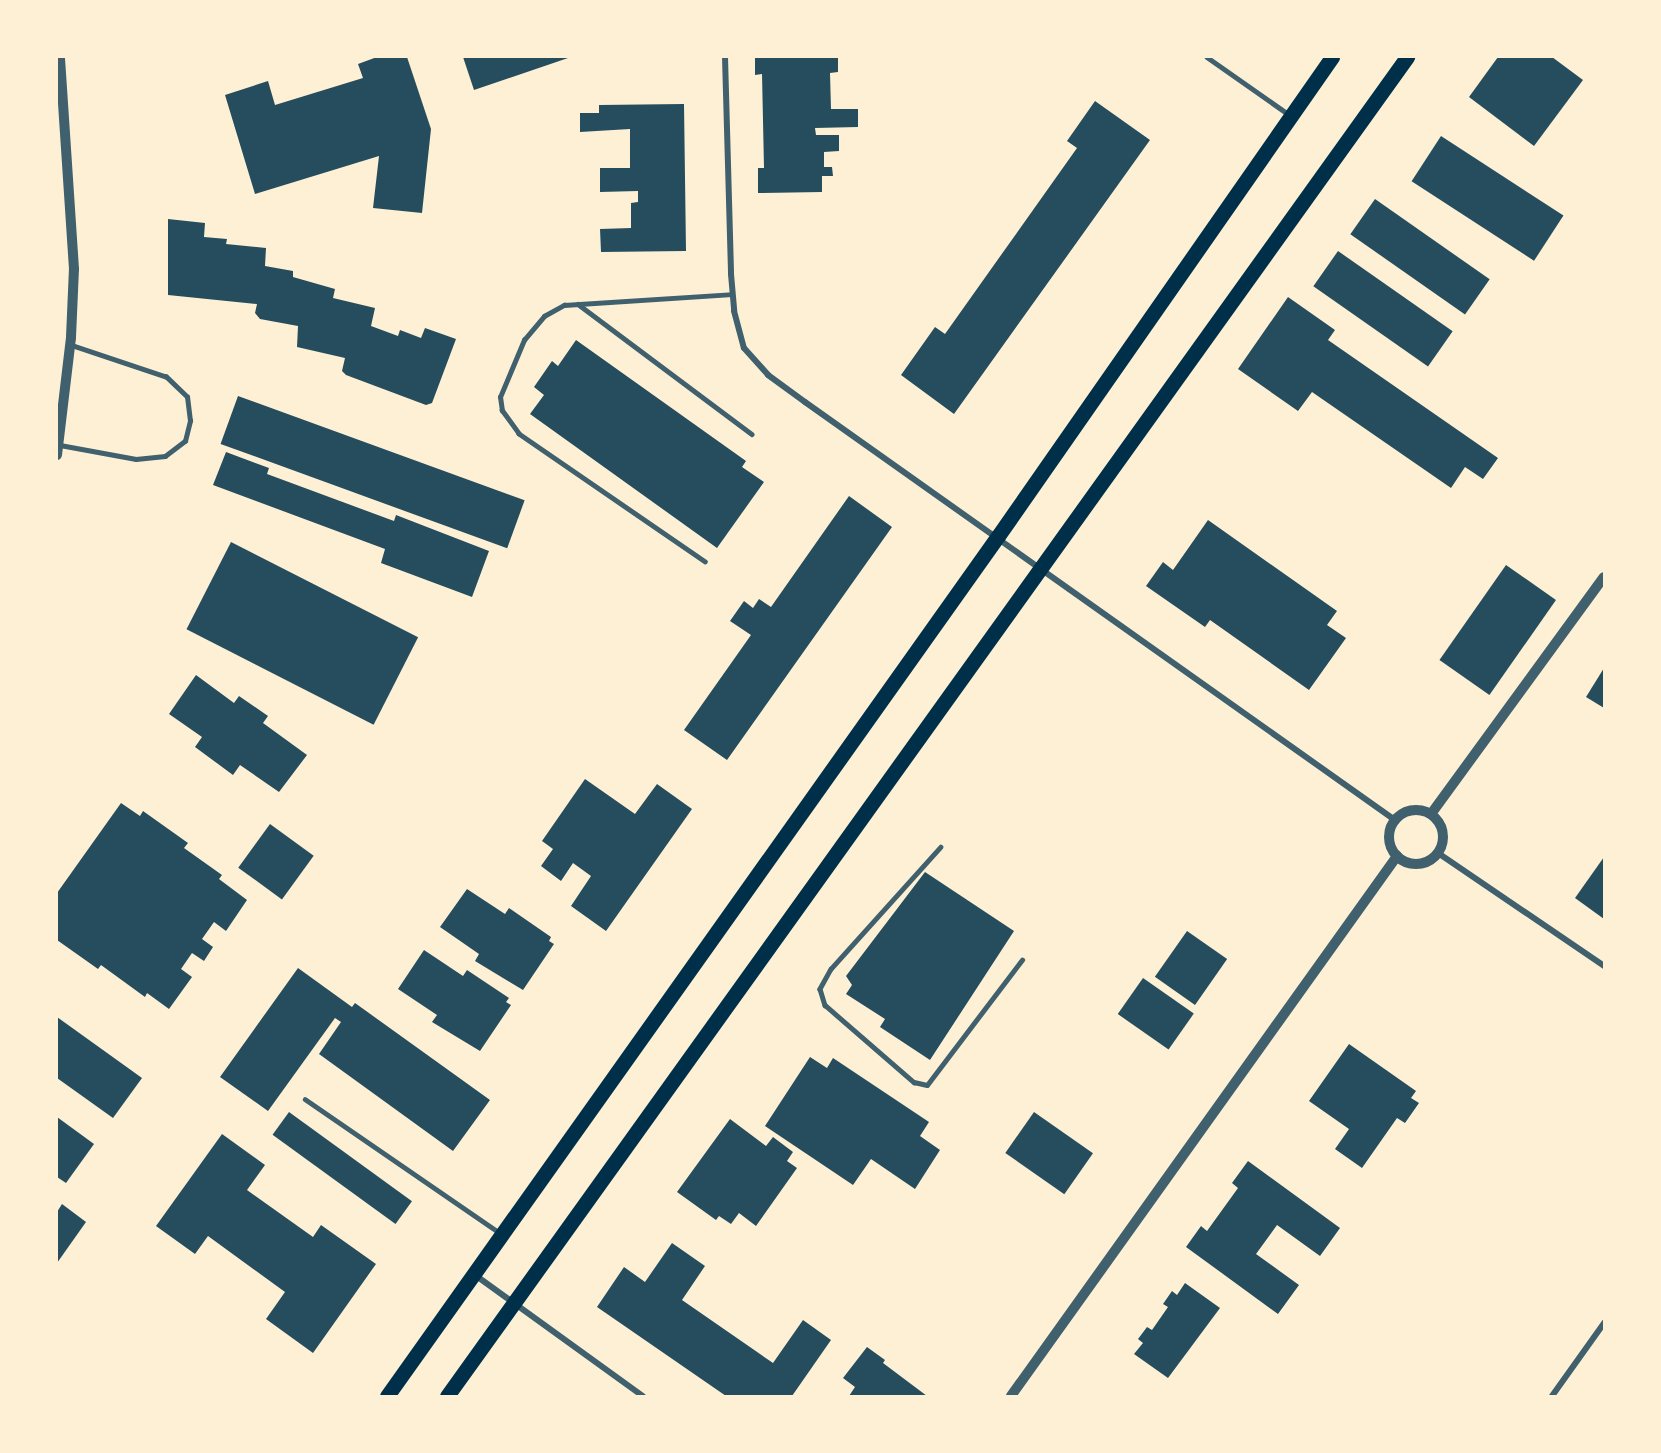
<!DOCTYPE html>
<html>
<head>
<meta charset="utf-8">
<style>
	body { margin:0 }
	#map { position:relative; width:1661px; height:1453px; overflow:hidden; background:#fdf0d5; font-family:Literata,serif }
	div>[style] { position:absolute }
	.building>* { inset:0; background:#264d5e; transform-origin:0 0 }
	.service>* { height:4.5px; margin:-2.25px; padding:0 2.25px; transform-origin:2.25px; border-radius:2.25px; background:#3f606c }
	.minor>* { height:6px; margin:-3px; padding:0 3px; transform-origin:3px; border-radius:3px; background:#3f606c }
	.tertiary>* { height:10px; margin:-5px; padding:0 5px; transform-origin:5px; border-radius:5px; background:#3f606c }
	.tertiary>.ring { margin:-5px; padding:0; box-sizing:content-box; background:none; border:10px solid #3f606c; border-radius:50% }
	.primary>* { height:15px; margin:-7.5px; padding:0 7.5px; transform-origin:7.5px; border-radius:7.5px; background:#003049 }
	span { translate:-50% -50%; white-space:nowrap; text-align:center; line-height:1.15; -webkit-text-stroke:4.5px #fdf0d5; paint-order:stroke }
	.frame { position:absolute; inset:0; border:58px solid #fdf0d5; pointer-events:none }
</style>
</head>
<body>
<div id="map">
	<div class="building">
		<i style="clip-path:polygon(377px 57px,407px 57px,431px 129px,422px 213px,373px 208px,379px 156px,255px 194px,225px 95px,268px 81px,275px 105px,363px 78px,358px 64px)"></i>
		<i style="clip-path:polygon(463px 57px,571px 57px,474px 90px)"></i>
		<i style="clip-path:polygon(755px 57px,838px 57px,838px 72px,830px 73px,831px 109px,858px 109px,858px 127px,815px 128px,816px 135px,839px 135px,839px 151px,824px 152px,824px 167px,832px 167px,833px 176px,822px 176px,822px 192px,758px 193px,758px 168px,764px 168px,762px 74px,755px 75px)"></i>
		<i style="clip-path:polygon(1498px 57px,1552px 57px,1583px 80px,1534px 146px,1469px 97px)"></i>
		<i style="clip-path:polygon(1095px 101px,1150px 140px,954px 414px,901px 375px,935px 327px,945px 334px,1077px 148px,1067px 141px)"></i>
		<i style="clip-path:polygon(684px 104px,686px 251px,601px 252px,600px 229px,631px 228px,631px 203px,638px 202px,638px 191px,600px 192px,600px 168px,630px 168px,630px 129px,580px 132px,580px 113px,599px 113px,599px 105px)"></i>
		<i style="left:1441px;top:136px;width:146px;height:54px;rotate:33deg"></i>
		<i style="left:1375px;top:199px;width:140px;height:43px;rotate:35deg"></i>
		<i style="clip-path:polygon(168px 219px,205px 223px,204px 237px,227px 239px,226px 244px,266px 248px,265px 266px,293px 271px,293px 277px,335px 289px,333px 298px,375px 308px,371px 326px,398px 336px,400px 330px,421px 338px,425px 328px,456px 339px,432px 403px,426px 405px,346px 375px,342px 371px,345px 358px,297px 347px,298px 326px,260px 319px,255px 313px,257px 304px,168px 295px)"></i>
		<i style="left:1338px;top:251px;width:140px;height:43px;rotate:35deg"></i>
		<i style="clip-path:polygon(1288px 297px,1335px 330px,1328px 340px,1498px 458px,1483px 479px,1465px 467px,1451px 488px,1312px 392px,1298px 411px,1238px 369px)"></i>
		<i style="clip-path:polygon(576px 340px,746px 461px,742px 467px,764px 482px,717px 548px,530px 414px,544px 395px,534px 387px,552px 361px,558px 366px)"></i>
		<i style="left:238px;top:396px;width:305px;height:51px;rotate:20deg"></i>
		<i style="clip-path:polygon(226px 452px,269px 468px,267px 474px,394px 521px,396px 515px,489px 551px,472px 597px,381px 563px,385px 549px,213px 485px)"></i>
		<i style="clip-path:polygon(849px 496px,892px 527px,727px 760px,684px 730px,751px 635px,730px 621px,744px 601px,753px 608px,759px 599px,771px 607px)"></i>
		<i style="clip-path:polygon(1208px 520px,1337px 611px,1327px 625px,1346px 638px,1309px 690px,1210px 620px,1205px 627px,1146px 586px,1163px 562px,1173px 570px)"></i>
		<i style="left:231px;top:542px;width:210px;height:98px;rotate:27deg"></i>
		<i style="left:1506px;top:565px;width:61px;height:116px;rotate:35deg"></i>
		<i style="clip-path:polygon(1604px 668px,1604px 708px,1586px 697px)"></i>
		<i style="clip-path:polygon(196px 675px,234px 703px,239px 696px,268px 716px,263px 723px,307px 755px,279px 792px,240px 765px,233px 775px,195px 747px,202px 737px,169px 714px)"></i>
		<i style="clip-path:polygon(585px 779px,635px 814px,657px 784px,692px 809px,606px 931px,571px 906px,591px 876px,573px 863px,561px 881px,541px 866px,553px 849px,542px 841px)"></i>
		<i style="clip-path:polygon(121px 803px,140px 816px,143px 811px,188px 843px,184px 848px,222px 875px,219px 879px,247px 900px,226px 931px,214px 922px,202px 939px,213px 947px,204px 961px,192px 953px,181px 969px,192px 977px,169px 1009px,147px 993px,145px 997px,101px 965px,98px 969px,57px 940px,57px 893px)"></i>
		<i style="left:270px;top:824px;width:54px;height:54px;rotate:36deg"></i>
		<i style="clip-path:polygon(1604px 857px,1604px 919px,1575px 898px)"></i>
		<i style="clip-path:polygon(925px 872px,1014px 931px,930px 1060px,880px 1027px,885px 1019px,846px 994px,852px 985px,846px 976px)"></i>
		<i style="clip-path:polygon(467px 889px,505px 914px,509px 908px,551px 937px,549px 941px,554px 944px,523px 990px,475px 961px,479px 954px,440px 927px)"></i>
		<i style="left:1187px;top:931px;width:49px;height:56px;rotate:35deg"></i>
		<i style="clip-path:polygon(424px 950px,463px 976px,467px 970px,509px 998px,506px 1002px,511px 1005px,480px 1051px,432px 1022px,437px 1015px,398px 989px)"></i>
		<i style="clip-path:polygon(298px 968px,352px 1007px,355px 1003px,490px 1100px,453px 1151px,319px 1054px,341px 1022px,335px 1018px,268px 1111px,220px 1077px)"></i>
		<i style="left:1143px;top:978px;width:62px;height:44px;rotate:35deg"></i>
		<i style="clip-path:polygon(57px 1017px,142px 1078px,113px 1118px,57px 1078px)"></i>
		<i style="clip-path:polygon(1349px 1044px,1416px 1091px,1411px 1098px,1419px 1103px,1405px 1123px,1397px 1118px,1362px 1168px,1335px 1149px,1349px 1129px,1309px 1101px)"></i>
		<i style="clip-path:polygon(810px 1057px,827px 1068px,833px 1058px,929px 1122px,920px 1136px,940px 1150px,915px 1189px,871px 1159px,853px 1185px,765px 1126px)"></i>
		<i style="left:289px;top:1112px;width:152px;height:28px;rotate:36deg"></i>
		<i style="left:1034px;top:1112px;width:72px;height:50px;rotate:35deg"></i>
		<i style="clip-path:polygon(57px 1117px,94px 1144px,66px 1183px,57px 1177px)"></i>
		<i style="clip-path:polygon(730px 1119px,766px 1146px,773px 1137px,793px 1152px,787px 1161px,797px 1168px,756px 1226px,739px 1213px,731px 1224px,719px 1216px,716px 1220px,677px 1192px)"></i>
		<i style="clip-path:polygon(222px 1134px,265px 1165px,247px 1190px,313px 1237px,321px 1225px,376px 1264px,313px 1353px,266px 1319px,285px 1292px,208px 1236px,195px 1254px,156px 1226px)"></i>
		<i style="clip-path:polygon(1248px 1161px,1340px 1228px,1320px 1256px,1277px 1225px,1256px 1254px,1299px 1285px,1278px 1314px,1186px 1247px,1201px 1226px,1207px 1231px,1238px 1188px,1232px 1183px)"></i>
		<i style="clip-path:polygon(62px 1204px,86px 1222px,57px 1263px,57px 1212px)"></i>
		<i style="clip-path:polygon(672px 1243px,705px 1266px,682px 1300px,773px 1363px,803px 1320px,831px 1340px,792px 1396px,726px 1396px,597px 1307px,624px 1267px,645px 1282px)"></i>
		<i style="clip-path:polygon(1185px 1283px,1220px 1308px,1168px 1378px,1134px 1354px,1143px 1343px,1138px 1339px,1147px 1327px,1152px 1330px,1168px 1307px,1163px 1304px,1172px 1291px,1177px 1295px)"></i>
		<i style="clip-path:polygon(867px 1347px,885px 1360px,883px 1363px,927px 1396px,849px 1396px,855px 1387px,843px 1378px)"></i>
	</div>
	<div class="service">
		<i style="left:1207px;top:57px;width:99px;rotate:35.1deg"></i>
		<i style="left:578px;top:304px;width:217px;rotate:36.8deg"></i>
		<i style="left:60px;top:445px;width:77px;rotate:10.4deg"></i>
		<i style="left:136px;top:459px;width:29px;rotate:-6deg"></i>
		<i style="left:165px;top:456px;width:25px;rotate:-37deg"></i>
		<i style="left:185px;top:441px;width:21px;rotate:-76deg"></i>
		<i style="left:190px;top:421px;width:24px;rotate:-97deg"></i>
		<i style="left:187px;top:397px;width:29px;rotate:-136deg"></i>
		<i style="left:166px;top:377px;width:101px;rotate:-161.6deg"></i>
		<i style="left:705px;top:562px;width:226px;rotate:-145.5deg"></i>
		<i style="left:519px;top:434px;width:29px;rotate:-126deg"></i>
		<i style="left:502px;top:411px;width:14px;rotate:-98deg"></i>
		<i style="left:500px;top:397px;width:62px;rotate:-67.2deg"></i>
		<i style="left:524px;top:340px;width:31px;rotate:-50deg"></i>
		<i style="left:544px;top:316px;width:23px;rotate:-29deg"></i>
		<i style="left:564px;top:305px;width:168px;rotate:-3.7deg"></i>
		<i style="left:941px;top:847px;width:164px;rotate:132deg"></i>
		<i style="left:831px;top:969px;width:23px;rotate:119deg"></i>
		<i style="left:820px;top:989px;width:17px;rotate:73deg"></i>
		<i style="left:825px;top:1005px;width:118px;rotate:40.9deg"></i>
		<i style="left:914px;top:1082px;width:13px;rotate:13deg"></i>
		<i style="left:927px;top:1085px;width:157px;rotate:-52.8deg"></i>
		<i style="left:305px;top:1099px;width:237px;rotate:34.5deg"></i>
	</div>
	<div class="minor">
		<i style="left:725px;top:57px;width:217px;rotate:88.4deg"></i>
		<i style="left:731px;top:274px;width:37px;rotate:85deg"></i>
		<i style="left:734px;top:311px;width:38px;rotate:75deg"></i>
		<i style="left:744px;top:348px;width:36px;rotate:48deg"></i>
		<i style="left:768px;top:375px;width:46px;rotate:36.1deg"></i>
		<i style="left:805px;top:402px;width:723px;rotate:35.32deg"></i>
		<i style="left:1438px;top:853px;width:201px;rotate:34.2deg"></i>
		<i style="left:475px;top:1275px;width:207px;rotate:35.8deg"></i>
		<i style="left:1552px;top:1396px;width:90px;rotate:-54.5deg"></i>
	</div>
	<div class="tertiary">
		<i style="left:57px;top:455px;width:119px;rotate:-83.2deg"></i>
		<i style="left:71px;top:337px;width:68px;rotate:-87.5deg"></i>
		<i style="left:74px;top:269px;width:212px;rotate:-93.8deg"></i>
		<i class="ring" style="left:1389px;top:810px;width:44px;height:44px"></i>
		<i style="left:1431px;top:814px;width:293px;rotate:-53.9deg"></i>
		<i style="left:1011px;top:1396px;width:664px;rotate:-54.44deg"></i>
	</div>
	<div class="primary">
		<i style="left:387px;top:1396px;width:1055px;rotate:-54.61deg"></i>
		<i style="left:998px;top:536px;width:584px;rotate:-55.11deg"></i>
		<i style="left:447px;top:1396px;width:1648px;rotate:-54.36deg"></i>
	</div>
	<div class="frame"></div>
</div>
</body>
</html>
